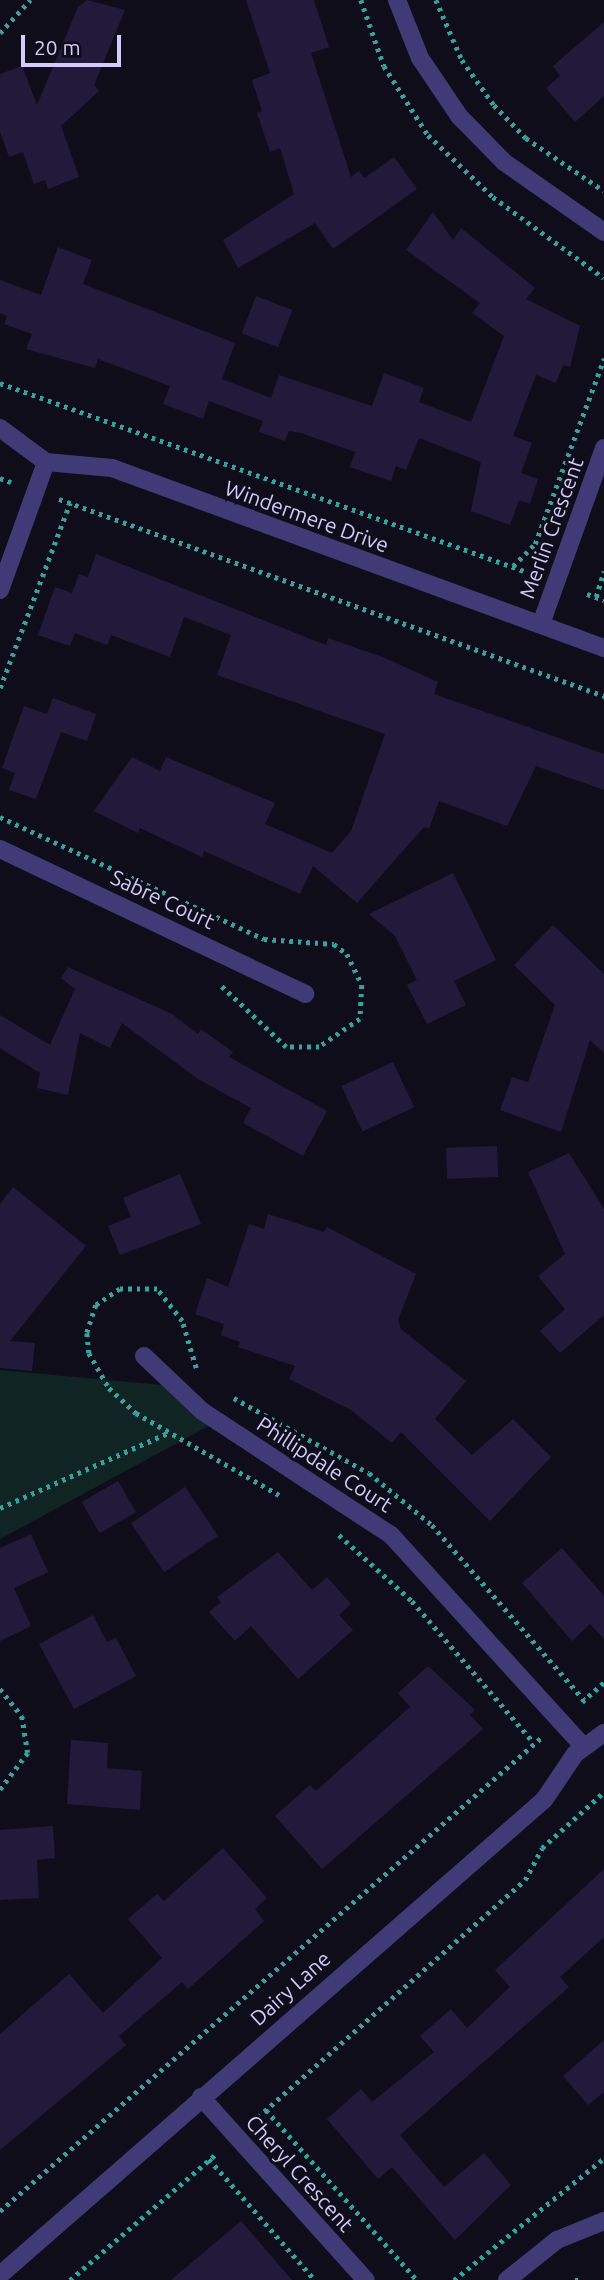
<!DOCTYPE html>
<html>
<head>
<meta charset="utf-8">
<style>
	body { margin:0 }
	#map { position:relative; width:604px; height:2280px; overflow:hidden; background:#100d1b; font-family:Ubuntu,sans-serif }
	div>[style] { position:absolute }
	.green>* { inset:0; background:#102424 }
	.building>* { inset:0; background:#221a3a; transform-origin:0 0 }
	.path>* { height:4.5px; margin-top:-2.25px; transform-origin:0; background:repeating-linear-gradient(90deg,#36a3a1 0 3.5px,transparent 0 8.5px) }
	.street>* { height:18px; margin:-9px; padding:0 9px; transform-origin:9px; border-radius:9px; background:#403b76 }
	span { translate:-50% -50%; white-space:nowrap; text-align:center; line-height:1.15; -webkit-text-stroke:6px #100d1b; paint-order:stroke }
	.street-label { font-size:21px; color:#d2cbfb }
	.scale { position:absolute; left:21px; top:35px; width:100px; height:32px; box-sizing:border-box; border:4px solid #d2cbfb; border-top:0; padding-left:9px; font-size:21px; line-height:24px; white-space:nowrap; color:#d2cbfb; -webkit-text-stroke:5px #100d1b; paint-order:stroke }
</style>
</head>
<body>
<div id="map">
	<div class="green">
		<i style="clip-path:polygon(0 1370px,173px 1386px,218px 1421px,0 1539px)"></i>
	</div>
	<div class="building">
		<i style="clip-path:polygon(87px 0,125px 10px,94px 85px,99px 91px,61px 126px,79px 177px,48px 189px,45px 180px,34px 184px,23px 152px,9px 157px,0 132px,0 74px,22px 66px,37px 105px,78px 7px)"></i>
		<i style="clip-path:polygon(246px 0,314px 0,329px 47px,311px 53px,351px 177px,359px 171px,364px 178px,394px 157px,417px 189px,333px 249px,315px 223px,238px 268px,223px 240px,294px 194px,280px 148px,270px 152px,257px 113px,262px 111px,252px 80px,270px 73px)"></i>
		<i style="clip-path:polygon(604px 22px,604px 96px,575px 122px,546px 88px,560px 76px,553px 66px)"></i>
		<i style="clip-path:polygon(433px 212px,453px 240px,461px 228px,535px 288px,526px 299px,580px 326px,570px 367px,563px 365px,556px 383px,536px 375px,513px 436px,532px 443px,521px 473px,538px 479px,530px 504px,519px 500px,510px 525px,471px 511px,481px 462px,419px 438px,406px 470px,396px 466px,391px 481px,350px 467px,355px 452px,301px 433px,289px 431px,285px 441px,259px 432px,263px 421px,209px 401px,203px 419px,163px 404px,170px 386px,98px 359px,95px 368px,26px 349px,32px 334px,4px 324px,7px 316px,0 313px,0 280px,41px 295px,58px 247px,92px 260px,83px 284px,235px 343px,222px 379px,271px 398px,279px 375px,372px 406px,384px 373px,424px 388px,419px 402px,471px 422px,504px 336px,472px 313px,480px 303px,406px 250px)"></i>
		<i style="left:256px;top:296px;width:39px;height:40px;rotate:21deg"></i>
		<i style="clip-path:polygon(96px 554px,326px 645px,328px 638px,385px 658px,438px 682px,434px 694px,604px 754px,604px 790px,536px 766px,507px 826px,439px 801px,429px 829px,424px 827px,357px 903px,313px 866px,300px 894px,204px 851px,202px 857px,140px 828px,138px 833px,94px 811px,132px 757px,160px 771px,166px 757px,275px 803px,265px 824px,332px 853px,351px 831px,385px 734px,217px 675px,231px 635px,184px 617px,170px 657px,111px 635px,107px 645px,75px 633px,70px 646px,38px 635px,55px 587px,72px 593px,79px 574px,88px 577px)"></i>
		<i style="clip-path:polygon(53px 698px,96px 714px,87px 741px,61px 732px,36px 799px,9px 790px,15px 773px,2px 768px,24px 706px,47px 714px)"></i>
		<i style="clip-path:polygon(453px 873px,496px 960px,454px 981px,466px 1005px,427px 1024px,407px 985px,417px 980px,395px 936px,369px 914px)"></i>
		<i style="clip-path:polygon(553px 925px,604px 974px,604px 1053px,590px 1040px,561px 1132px,500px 1110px,512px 1077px,528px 1082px,555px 1005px,514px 965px)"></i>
		<i style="clip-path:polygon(68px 967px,172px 1014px,198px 1034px,201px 1029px,233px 1052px,229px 1057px,327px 1111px,303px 1156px,243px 1123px,251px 1108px,198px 1079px,122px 1023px,110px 1048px,80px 1033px,68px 1095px,37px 1088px,40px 1073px,0 1048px,0 1015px,50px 1045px,75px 989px,61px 978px)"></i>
		<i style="left:393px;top:1062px;width:50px;height:57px;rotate:65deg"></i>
		<i style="left:497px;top:1146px;width:31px;height:51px;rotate:88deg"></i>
		<i style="clip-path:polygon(569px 1153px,604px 1209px,604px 1315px,560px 1353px,540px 1331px,565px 1309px,538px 1276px,565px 1254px,528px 1172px)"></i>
		<i style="clip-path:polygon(180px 1174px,201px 1224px,120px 1255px,108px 1226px,131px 1217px,123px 1198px)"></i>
		<i style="clip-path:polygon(13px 1187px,86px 1246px,10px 1341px,35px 1343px,32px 1371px,0 1368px,0 1204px)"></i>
		<i style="clip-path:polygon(268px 1214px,324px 1232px,327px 1227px,416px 1274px,398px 1320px,401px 1329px,466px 1381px,435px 1419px,472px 1455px,513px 1419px,551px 1457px,490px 1521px,401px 1432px,392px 1443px,351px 1410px,289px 1379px,295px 1366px,238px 1347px,240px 1342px,221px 1335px,224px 1324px,195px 1314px,207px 1278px,228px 1287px,249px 1224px,264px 1229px)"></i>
		<i style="left:118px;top:1481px;width:36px;height:42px;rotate:60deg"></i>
		<i style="left:185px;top:1487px;width:59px;height:65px;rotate:56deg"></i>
		<i style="clip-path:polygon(31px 1534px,48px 1572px,14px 1588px,31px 1626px,0 1641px,0 1548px)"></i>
		<i style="clip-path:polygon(562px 1548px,604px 1596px,604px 1639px,590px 1624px,572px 1641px,522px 1583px)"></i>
		<i style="clip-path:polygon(278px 1552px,312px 1590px,327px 1577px,351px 1604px,339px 1615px,353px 1630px,298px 1679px,251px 1626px,235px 1641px,209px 1612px,221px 1602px,217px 1597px)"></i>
		<i style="clip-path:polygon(93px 1615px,107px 1642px,116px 1638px,136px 1676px,74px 1709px,39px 1644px)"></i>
		<i style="clip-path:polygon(428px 1666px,475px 1710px,470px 1715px,483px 1729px,322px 1869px,275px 1816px,310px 1785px,316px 1791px,410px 1707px,398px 1693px)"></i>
		<i style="clip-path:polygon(71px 1740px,108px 1743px,107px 1768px,142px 1771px,140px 1810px,67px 1804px)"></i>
		<i style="clip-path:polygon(53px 1826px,55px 1858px,37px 1860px,39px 1898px,0 1900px,0 1830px)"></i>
		<i style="clip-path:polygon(223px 1848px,267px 1898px,255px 1909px,264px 1921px,188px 1989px,182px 1982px,119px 2036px,126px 2045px,0 2150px,0 2034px,69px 1974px,103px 2013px,162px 1958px,128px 1919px,157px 1894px,164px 1901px)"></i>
		<i style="clip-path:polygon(604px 1869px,604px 1937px,560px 1977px,569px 1987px,400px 2135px,444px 2187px,484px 2153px,511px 2185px,455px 2240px,392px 2167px,378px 2179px,327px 2119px,361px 2089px,372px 2102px,434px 2052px,420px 2036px,451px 2009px,467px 2028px,510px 1987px,495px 1970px)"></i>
		<i style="clip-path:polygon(604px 2040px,604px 2092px,588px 2105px,563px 2076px)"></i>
		<i style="clip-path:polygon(241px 2221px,292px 2280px,171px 2280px)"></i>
	</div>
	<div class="path">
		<i style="left:361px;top:0;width:70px;rotate:70.8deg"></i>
		<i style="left:384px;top:66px;width:82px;rotate:57.5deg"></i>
		<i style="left:428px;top:135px;width:90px;rotate:43.6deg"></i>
		<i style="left:493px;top:197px;width:137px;rotate:36.1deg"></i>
		<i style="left:436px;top:0;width:65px;rotate:66.6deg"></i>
		<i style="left:462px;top:60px;width:55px;rotate:54.6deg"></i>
		<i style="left:494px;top:105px;width:46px;rotate:45.9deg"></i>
		<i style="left:526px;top:138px;width:94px;rotate:34.2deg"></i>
		<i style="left:0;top:33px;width:45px;rotate:-47.7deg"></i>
		<i style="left:0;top:383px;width:560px;rotate:19.73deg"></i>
		<i style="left:0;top:478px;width:12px;rotate:20deg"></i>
		<i style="left:59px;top:499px;width:580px;rotate:19.87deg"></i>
		<i style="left:513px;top:566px;width:31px;rotate:-45deg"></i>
		<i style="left:535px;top:544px;width:198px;rotate:-69.6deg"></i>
		<i style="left:587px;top:594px;width:18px;rotate:19deg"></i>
		<i style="left:596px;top:597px;width:27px;rotate:-73deg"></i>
		<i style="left:0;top:688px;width:198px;rotate:-69.3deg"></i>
		<i style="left:0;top:817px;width:291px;rotate:24.8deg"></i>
		<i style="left:264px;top:939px;width:70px;rotate:4.1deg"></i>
		<i style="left:334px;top:944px;width:16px;rotate:38deg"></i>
		<i style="left:347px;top:954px;width:34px;rotate:64deg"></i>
		<i style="left:362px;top:985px;width:34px;rotate:93deg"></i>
		<i style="left:360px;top:1019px;width:50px;rotate:145.7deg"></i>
		<i style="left:319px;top:1047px;width:33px;rotate:180deg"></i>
		<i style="left:286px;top:1047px;width:89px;rotate:-136.8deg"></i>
		<i style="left:196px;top:1368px;width:49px;rotate:-106.6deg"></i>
		<i style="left:182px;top:1321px;width:41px;rotate:-128deg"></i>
		<i style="left:157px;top:1289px;width:37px;rotate:180deg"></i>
		<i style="left:120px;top:1289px;width:29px;rotate:146deg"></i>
		<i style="left:96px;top:1305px;width:29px;rotate:108deg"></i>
		<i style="left:87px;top:1333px;width:20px;rotate:84deg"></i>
		<i style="left:89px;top:1353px;width:40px;rotate:60.3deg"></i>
		<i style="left:109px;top:1388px;width:37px;rotate:43deg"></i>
		<i style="left:136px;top:1413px;width:165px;rotate:29.8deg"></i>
		<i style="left:234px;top:1398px;width:154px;rotate:29.1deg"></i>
		<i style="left:369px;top:1473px;width:82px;rotate:39.5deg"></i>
		<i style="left:432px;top:1525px;width:232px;rotate:49deg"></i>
		<i style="left:0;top:1508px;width:184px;rotate:-24.1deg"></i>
		<i style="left:339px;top:1535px;width:98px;rotate:42.1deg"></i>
		<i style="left:412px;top:1601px;width:187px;rotate:49.3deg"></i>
		<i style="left:0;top:1689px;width:35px;rotate:51deg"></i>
		<i style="left:22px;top:1716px;width:37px;rotate:81deg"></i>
		<i style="left:28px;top:1753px;width:46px;rotate:127.1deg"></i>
		<i style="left:582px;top:1702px;width:30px;rotate:-42deg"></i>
		<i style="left:266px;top:2110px;width:227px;rotate:48.4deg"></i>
		<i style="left:258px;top:2117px;width:357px;rotate:-41.6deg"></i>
		<i style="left:525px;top:1880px;width:36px;rotate:-62deg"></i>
		<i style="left:542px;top:1848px;width:84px;rotate:-42.1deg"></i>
		<i style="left:209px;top:2159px;width:161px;rotate:48.8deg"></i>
		<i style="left:0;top:2211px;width:720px;rotate:-41.17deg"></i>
		<i style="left:70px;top:2280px;width:193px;rotate:-40.8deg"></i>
		<i style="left:454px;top:2280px;width:193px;rotate:-39.1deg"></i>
		<i style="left:575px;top:2280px;width:6px"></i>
	</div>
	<div class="street">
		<i style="left:397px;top:0;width:62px;rotate:68.4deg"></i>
		<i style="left:420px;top:58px;width:70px;rotate:56.1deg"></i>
		<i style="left:459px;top:116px;width:64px;rotate:45.6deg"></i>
		<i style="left:504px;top:162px;width:122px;rotate:35deg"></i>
		<i style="left:0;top:428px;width:57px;rotate:36.5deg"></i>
		<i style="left:46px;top:462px;width:66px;rotate:5.2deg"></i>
		<i style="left:112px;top:468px;width:524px;rotate:20.1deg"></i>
		<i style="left:0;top:590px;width:136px;rotate:-70.2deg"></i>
		<i style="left:541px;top:624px;width:187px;rotate:-70.3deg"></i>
		<i style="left:0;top:849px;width:338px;rotate:25.4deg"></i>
		<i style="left:144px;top:1356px;width:80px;rotate:43.5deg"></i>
		<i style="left:202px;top:1411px;width:226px;rotate:33.3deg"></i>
		<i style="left:391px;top:1535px;width:285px;rotate:47.7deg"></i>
		<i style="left:201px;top:2097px;width:246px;rotate:48deg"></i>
		<i style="left:0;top:2275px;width:722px;rotate:-41.13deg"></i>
		<i style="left:544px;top:1800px;width:55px;rotate:-56deg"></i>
		<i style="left:575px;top:1754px;width:36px;rotate:-36deg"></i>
		<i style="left:507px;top:2280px;width:64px;rotate:-38.7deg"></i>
		<i style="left:557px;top:2240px;width:51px;rotate:-22deg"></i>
	</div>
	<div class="street-label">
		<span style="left:307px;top:516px;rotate:20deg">Windermere Drive</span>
		<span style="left:551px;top:528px;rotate:-70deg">Merlin Crescent</span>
		<span style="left:163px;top:899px;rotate:25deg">Sabre Court</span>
		<span style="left:325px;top:1464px;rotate:33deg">Phillipdale Court</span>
		<span style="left:290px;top:1988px;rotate:-42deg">Dairy Lane</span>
		<span style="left:300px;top:2173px;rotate:48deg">Cheryl Crescent</span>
	</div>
	<div class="scale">20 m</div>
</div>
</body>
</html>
